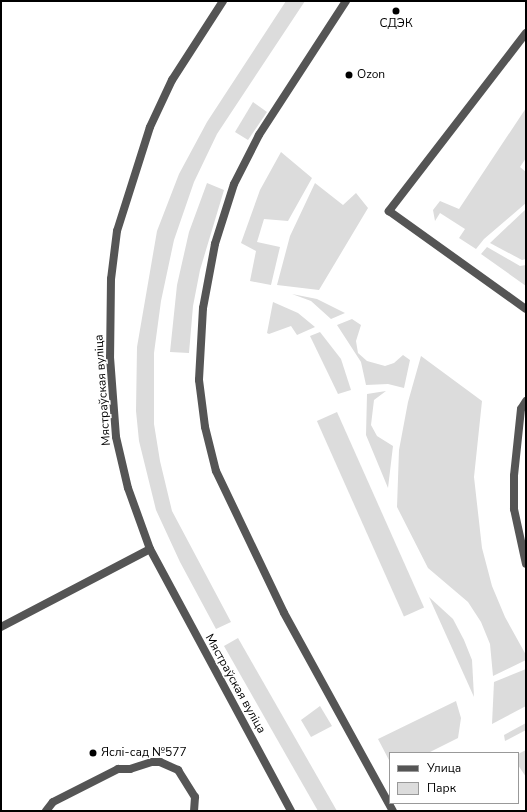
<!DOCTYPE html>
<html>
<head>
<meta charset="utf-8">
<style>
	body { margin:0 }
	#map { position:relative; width:527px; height:812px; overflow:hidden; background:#fff; font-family:"Nunito Sans",sans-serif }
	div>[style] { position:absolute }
	.green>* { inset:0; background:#dcdcdc; transform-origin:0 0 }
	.service>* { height:8px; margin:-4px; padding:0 4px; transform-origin:4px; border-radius:4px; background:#555 }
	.tertiary>* { height:8px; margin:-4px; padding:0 4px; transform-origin:4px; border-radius:4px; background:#555 }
	.dots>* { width:11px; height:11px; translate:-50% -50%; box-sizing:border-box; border:2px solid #fff; border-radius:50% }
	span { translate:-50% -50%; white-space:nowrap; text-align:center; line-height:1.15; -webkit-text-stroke:3px #fff; paint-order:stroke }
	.poi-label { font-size:12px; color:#000 }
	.left { translate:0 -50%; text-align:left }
	.street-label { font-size:12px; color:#000 }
	.frame { position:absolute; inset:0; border:2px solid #000; pointer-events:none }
	.legend { position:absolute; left:389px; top:752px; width:130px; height:52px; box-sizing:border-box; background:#fff; border:1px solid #999; margin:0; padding:5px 7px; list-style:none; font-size:12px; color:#000 }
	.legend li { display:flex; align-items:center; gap:8px; height:20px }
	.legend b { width:20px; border:1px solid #999 }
</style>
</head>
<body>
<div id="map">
	<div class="green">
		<i style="clip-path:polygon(286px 1px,305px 1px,217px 134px,194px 182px,174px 240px,161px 301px,154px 353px,154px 424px,160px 461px,172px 511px,231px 622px,216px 629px,180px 562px,156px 510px,139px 441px,136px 411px,137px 347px,157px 231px,179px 174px,207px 122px)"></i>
		<i style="clip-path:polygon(253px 102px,267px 112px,248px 140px,235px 132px)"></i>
		<i style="clip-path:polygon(526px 108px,526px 158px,520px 167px,526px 172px,526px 203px,484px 239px,476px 249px,459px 238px,465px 229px,440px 213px,435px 221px,433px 210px,440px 201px,459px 209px)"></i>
		<i style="clip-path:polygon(281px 152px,312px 178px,288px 221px,264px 219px,257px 242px,280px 247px,271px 285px,250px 281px,256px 251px,241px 243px,260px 190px)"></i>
		<i style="clip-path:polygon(207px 183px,224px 190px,200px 270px,193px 306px,189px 353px,170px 352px,177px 285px,189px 232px)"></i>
		<i style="clip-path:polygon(315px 183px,343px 205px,356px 193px,368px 208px,319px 290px,277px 285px,290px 236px)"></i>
		<i style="clip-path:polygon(526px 209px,526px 259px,522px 260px,490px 243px)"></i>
		<i style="clip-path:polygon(487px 247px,520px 266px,526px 265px,526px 286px,481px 254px)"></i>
		<i style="clip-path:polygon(292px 294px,317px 299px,345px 313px,331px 319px,311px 301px)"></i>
		<i style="clip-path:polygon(273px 302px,298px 313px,315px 327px,297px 335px,291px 326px,269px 334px,267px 333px)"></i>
		<i style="clip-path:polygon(352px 319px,361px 325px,356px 341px,358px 353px,367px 361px,385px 366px,394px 363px,403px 355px,410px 360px,404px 388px,388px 384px,366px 385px,361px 362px,337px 325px)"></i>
		<i style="clip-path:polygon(320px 332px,341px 359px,351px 390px,338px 394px,310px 336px)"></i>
		<i style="clip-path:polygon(421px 356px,482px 401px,474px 477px,482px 548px,492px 586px,505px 617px,526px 655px,526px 660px,493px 676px,490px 644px,481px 622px,468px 602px,428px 568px,397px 507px,399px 450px,408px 402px)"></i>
		<i style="clip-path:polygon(386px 391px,374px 400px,371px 425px,377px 436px,393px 446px,388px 488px,366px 435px,367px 394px)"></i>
		<i style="left:337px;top:412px;width:214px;height:22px;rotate:66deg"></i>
		<i style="clip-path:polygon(429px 597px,453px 619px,464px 640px,472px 660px,474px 697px)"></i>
		<i style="clip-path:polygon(238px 638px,337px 811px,318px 811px,290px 762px,224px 646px)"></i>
		<i style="clip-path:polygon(526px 669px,526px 706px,492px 724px,494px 682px)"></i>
		<i style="clip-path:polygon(456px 701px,461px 718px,458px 738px,428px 753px,390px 753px,390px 762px,378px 739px)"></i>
		<i style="clip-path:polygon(320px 706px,332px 726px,311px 737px,301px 720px)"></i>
		<i style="clip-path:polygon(526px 723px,526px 730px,505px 741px,504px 735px)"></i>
		<i style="clip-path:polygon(526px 750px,526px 777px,518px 765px,518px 754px)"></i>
	</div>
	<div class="service">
		<i style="left:346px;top:1px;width:160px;rotate:123deg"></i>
		<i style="left:259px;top:135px;width:55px;rotate:117deg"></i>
		<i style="left:234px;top:184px;width:63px;rotate:107.6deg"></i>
		<i style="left:215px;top:244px;width:65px;rotate:100.6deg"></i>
		<i style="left:203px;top:308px;width:72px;rotate:93.2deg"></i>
		<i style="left:199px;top:380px;width:47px;rotate:82.7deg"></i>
		<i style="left:205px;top:427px;width:45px;rotate:76deg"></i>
		<i style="left:216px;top:471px;width:157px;rotate:64.4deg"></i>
		<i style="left:284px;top:613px;width:226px;rotate:61.2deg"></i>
		<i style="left:526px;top:33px;width:225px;rotate:127.6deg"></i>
		<i style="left:389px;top:211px;width:168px;rotate:35.6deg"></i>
		<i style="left:526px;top:401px;width:9px;rotate:122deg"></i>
		<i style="left:521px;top:409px;width:67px;rotate:96deg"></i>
		<i style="left:514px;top:476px;width:33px;rotate:90deg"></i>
		<i style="left:514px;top:509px;width:56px;rotate:77.7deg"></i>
		<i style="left:1px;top:627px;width:168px;rotate:-27.6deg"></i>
		<i style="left:46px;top:811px;width:11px;rotate:-52deg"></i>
		<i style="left:53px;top:802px;width:73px;rotate:-26.9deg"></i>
		<i style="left:118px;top:769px;width:12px"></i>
		<i style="left:130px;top:769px;width:22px;rotate:-18deg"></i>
		<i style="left:151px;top:762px;width:9px"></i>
		<i style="left:160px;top:762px;width:20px;rotate:24deg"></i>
		<i style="left:178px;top:770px;width:32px;rotate:58deg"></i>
		<i style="left:195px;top:797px;width:14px;rotate:94deg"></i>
	</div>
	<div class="tertiary">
		<i style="left:223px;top:1px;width:94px;rotate:122.8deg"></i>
		<i style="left:172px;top:80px;width:52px;rotate:115.1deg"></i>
		<i style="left:150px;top:127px;width:109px;rotate:107.6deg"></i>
		<i style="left:117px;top:231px;width:48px;rotate:97.1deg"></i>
		<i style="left:111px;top:279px;width:78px;rotate:90.7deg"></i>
		<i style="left:110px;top:357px;width:80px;rotate:85.7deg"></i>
		<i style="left:116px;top:437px;width:52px;rotate:76.8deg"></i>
		<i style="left:128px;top:488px;width:65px;rotate:70.2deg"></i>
		<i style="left:150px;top:549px;width:298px;rotate:61.7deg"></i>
	</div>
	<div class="dots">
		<i style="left:396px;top:11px;background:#000"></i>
		<i style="left:349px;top:75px;background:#000"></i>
		<i style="left:93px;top:753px;background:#000"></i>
	</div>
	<div class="poi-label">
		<span style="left:396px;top:24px">СДЭК</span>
		<span class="left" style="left:357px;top:75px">Ozon</span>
		<span class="left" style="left:101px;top:753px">Яслі-сад №577</span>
	</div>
	<div class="street-label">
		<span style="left:103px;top:390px;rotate:-94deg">Мястраўская вуліца</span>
		<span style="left:235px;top:684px;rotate:61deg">Мястраўская вуліца</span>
	</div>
	<div class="frame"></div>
	<ul class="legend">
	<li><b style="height:5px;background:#555"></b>Улица</li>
	<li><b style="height:11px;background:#dcdcdc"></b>Парк</li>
	</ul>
</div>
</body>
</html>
